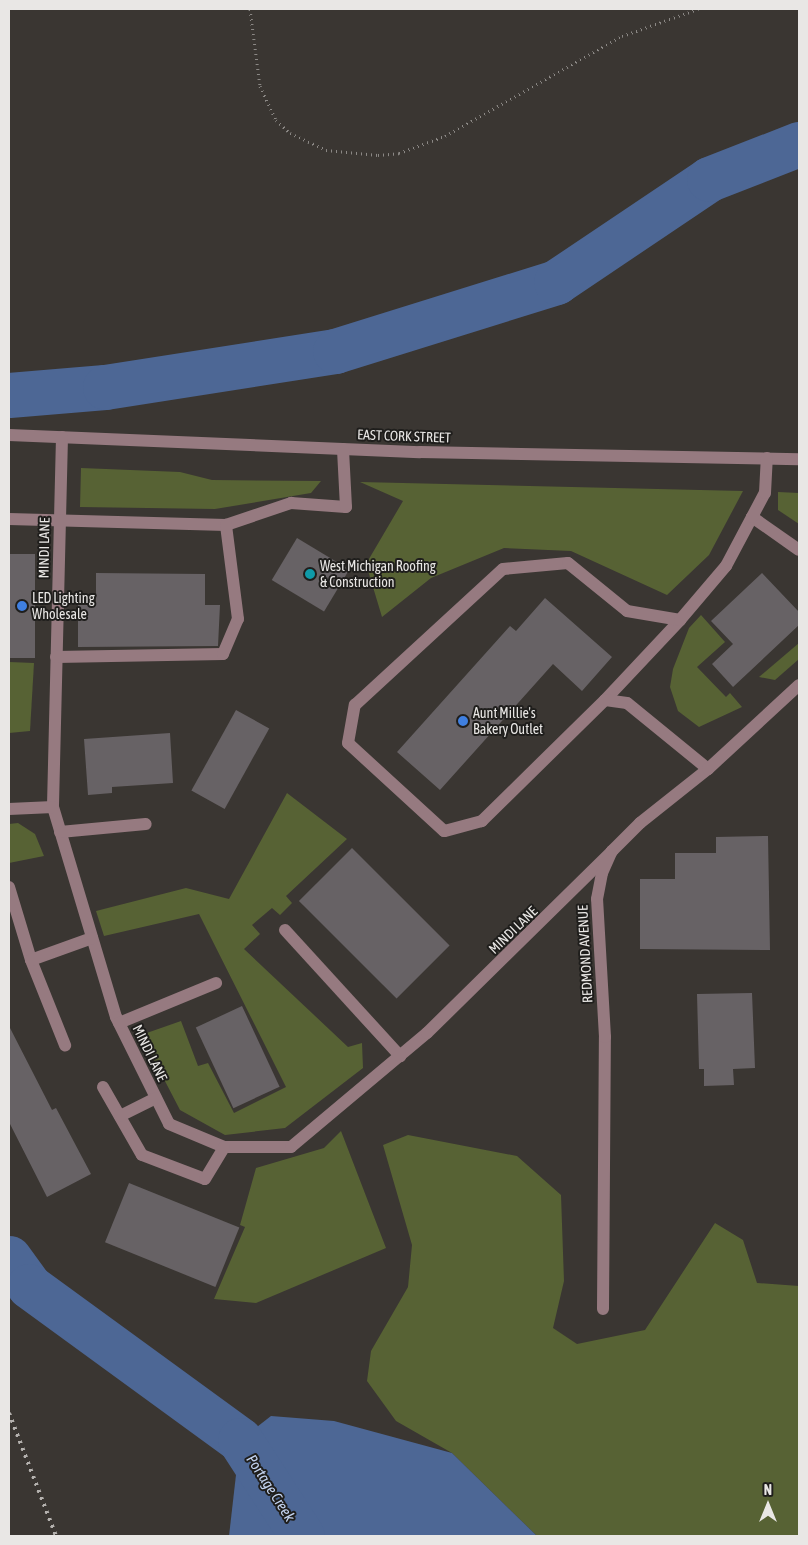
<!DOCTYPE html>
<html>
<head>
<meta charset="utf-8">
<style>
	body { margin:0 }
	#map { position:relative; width:808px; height:1545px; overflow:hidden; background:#3a3632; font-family:"Asap Condensed",sans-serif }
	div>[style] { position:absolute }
	.green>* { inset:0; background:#576234 }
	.water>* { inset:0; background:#4d6795 }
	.river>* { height:45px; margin:-22.5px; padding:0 22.5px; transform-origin:22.5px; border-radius:22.5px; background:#4d6795 }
	.building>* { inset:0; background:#676265; transform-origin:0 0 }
	.path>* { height:3px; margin-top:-1.5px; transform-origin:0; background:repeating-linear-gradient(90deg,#8b8885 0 1px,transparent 0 5px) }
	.minor>* { height:12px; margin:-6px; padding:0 6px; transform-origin:6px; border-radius:6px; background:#967a80 }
	.rail>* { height:4px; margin-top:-2px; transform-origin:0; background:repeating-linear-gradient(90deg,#b4b1ae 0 2.5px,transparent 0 7.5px) }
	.dots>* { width:14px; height:14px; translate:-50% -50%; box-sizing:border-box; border:2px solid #1f1e1c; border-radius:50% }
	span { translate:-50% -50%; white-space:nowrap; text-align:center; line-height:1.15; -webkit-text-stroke:4px #1f1e1c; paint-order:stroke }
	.street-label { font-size:14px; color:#e9e7e5 }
	.poi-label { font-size:14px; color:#e9e7e5 }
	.left { translate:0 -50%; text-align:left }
	.water-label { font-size:15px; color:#c4d4f1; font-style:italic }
	.frame { position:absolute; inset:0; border:10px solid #e9e7e5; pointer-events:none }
	.north { position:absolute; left:743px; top:1480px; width:50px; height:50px; -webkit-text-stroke:4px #1f1e1c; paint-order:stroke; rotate:0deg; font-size:14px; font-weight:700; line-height:20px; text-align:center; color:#e9e7e5 }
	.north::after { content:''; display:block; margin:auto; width:18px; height:22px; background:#e9e7e5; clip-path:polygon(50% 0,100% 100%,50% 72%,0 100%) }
</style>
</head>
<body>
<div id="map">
	<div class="green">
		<i style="clip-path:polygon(81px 468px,180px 472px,212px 480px,321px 481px,311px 493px,215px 509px,80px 507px)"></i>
		<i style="clip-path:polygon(360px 482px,743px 491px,709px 555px,667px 595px,571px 551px,504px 548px,431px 578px,382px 617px,366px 564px,403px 501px)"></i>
		<i style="clip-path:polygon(778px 492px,799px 493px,799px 524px,778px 510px)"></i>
		<i style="clip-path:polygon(701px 615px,725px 642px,697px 667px,726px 697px,730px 693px,742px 707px,699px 727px,678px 711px,670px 687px,673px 669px,689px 628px)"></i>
		<i style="clip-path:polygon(799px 643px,799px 659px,775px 680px,759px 677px)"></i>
		<i style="clip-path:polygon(9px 662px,34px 663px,30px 731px,9px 733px)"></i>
		<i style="clip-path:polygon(287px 793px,347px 839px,286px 896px,292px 903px,280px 915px,272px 908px,252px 925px,260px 934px,244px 949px,348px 1047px,362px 1043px,363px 1068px,285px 1128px,225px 1135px,180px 1110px,141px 1035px,181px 1021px,198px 1066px,208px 1063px,234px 1113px,286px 1087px,199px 914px,104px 936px,96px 911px,186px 888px,229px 899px)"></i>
		<i style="clip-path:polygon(18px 823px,35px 834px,44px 856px,9px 863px,9px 824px)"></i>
		<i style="clip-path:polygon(341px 1131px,386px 1248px,256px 1303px,214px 1299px,245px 1227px,240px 1225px,256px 1168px,324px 1148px)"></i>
		<i style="clip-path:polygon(408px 1135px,517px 1156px,561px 1195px,564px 1281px,553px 1328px,577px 1344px,645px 1330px,715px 1223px,743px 1240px,757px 1283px,799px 1286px,799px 1536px,537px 1536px,452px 1453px,396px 1421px,367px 1381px,371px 1351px,408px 1287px,412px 1245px,383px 1145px)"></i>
	</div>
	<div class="water">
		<i style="clip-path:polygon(271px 1416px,334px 1421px,452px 1453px,537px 1536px,229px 1536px,240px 1440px)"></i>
	</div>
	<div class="river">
		<i style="left:9px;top:395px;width:96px;rotate:-4.8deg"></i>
		<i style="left:105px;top:387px;width:233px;rotate:-8.9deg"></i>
		<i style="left:335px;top:351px;width:232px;rotate:-17.3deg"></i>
		<i style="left:556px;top:282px;width:184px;rotate:-33.9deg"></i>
		<i style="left:709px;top:179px;width:97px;rotate:-21.3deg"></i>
		<i style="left:9px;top:1258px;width:34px;rotate:54deg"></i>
		<i style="left:29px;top:1286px;width:261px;rotate:36.1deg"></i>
		<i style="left:240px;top:1440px;width:114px;rotate:57.1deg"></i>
	</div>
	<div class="building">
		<i style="left:297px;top:538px;width:61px;height:49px;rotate:31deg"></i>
		<i style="left:9px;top:554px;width:26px;height:104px"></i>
		<i style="clip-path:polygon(96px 573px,205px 574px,205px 605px,220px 605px,218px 646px,78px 647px,78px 605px,96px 605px)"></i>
		<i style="clip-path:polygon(762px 573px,799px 612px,799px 625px,733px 687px,712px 664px,733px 644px,711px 621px)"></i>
		<i style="clip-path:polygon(545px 598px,612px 657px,582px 691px,553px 664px,440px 790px,397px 752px,510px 626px,516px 631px)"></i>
		<i style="left:236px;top:710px;width:38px;height:92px;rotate:29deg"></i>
		<i style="clip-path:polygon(170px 733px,173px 783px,112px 787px,112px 793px,88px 795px,84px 739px)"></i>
		<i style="clip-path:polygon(768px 836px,770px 950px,640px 949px,640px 879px,675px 879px,675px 853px,716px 853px,716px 837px)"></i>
		<i style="left:352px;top:848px;width:138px;height:75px;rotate:45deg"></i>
		<i style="clip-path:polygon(752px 993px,755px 1068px,733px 1069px,734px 1085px,704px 1086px,704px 1069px,699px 1069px,697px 994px)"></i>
		<i style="left:242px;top:1006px;width:89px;height:51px;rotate:65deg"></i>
		<i style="clip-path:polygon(9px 1026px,52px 1110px,56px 1108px,91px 1174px,47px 1197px,9px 1122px)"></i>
		<i style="left:129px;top:1183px;width:119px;height:64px;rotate:22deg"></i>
	</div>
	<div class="path">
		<i style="left:250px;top:9px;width:78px;rotate:82.6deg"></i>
		<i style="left:260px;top:86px;width:38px;rotate:65deg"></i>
		<i style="left:276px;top:120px;width:19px;rotate:43deg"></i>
		<i style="left:290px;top:133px;width:40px;rotate:25deg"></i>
		<i style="left:326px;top:150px;width:52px;rotate:5.5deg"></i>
		<i style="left:378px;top:155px;width:21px;rotate:-5deg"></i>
		<i style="left:399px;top:153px;width:49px;rotate:-20.3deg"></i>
		<i style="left:445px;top:136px;width:203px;rotate:-29.5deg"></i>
		<i style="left:622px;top:36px;width:81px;rotate:-19.6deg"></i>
	</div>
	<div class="minor">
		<i style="left:9px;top:435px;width:411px;rotate:2.4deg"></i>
		<i style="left:420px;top:452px;width:379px;rotate:1.1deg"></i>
		<i style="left:62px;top:437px;width:370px;rotate:91.4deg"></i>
		<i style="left:53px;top:807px;width:219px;rotate:73.3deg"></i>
		<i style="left:116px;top:1017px;width:119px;rotate:63.6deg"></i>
		<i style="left:169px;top:1124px;width:60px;rotate:22.7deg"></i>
		<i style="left:224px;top:1147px;width:67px"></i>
		<i style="left:291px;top:1147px;width:177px;rotate:-40deg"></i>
		<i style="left:427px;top:1033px;width:260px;rotate:-44.5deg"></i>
		<i style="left:752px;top:517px;width:57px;rotate:35.1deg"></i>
		<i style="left:9px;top:519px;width:217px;rotate:1.6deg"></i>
		<i style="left:226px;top:525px;width:69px;rotate:-18.7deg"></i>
		<i style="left:291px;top:503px;width:55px;rotate:4.2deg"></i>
		<i style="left:346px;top:507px;width:58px;rotate:-93deg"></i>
		<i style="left:56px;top:657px;width:167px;rotate:-1deg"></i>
		<i style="left:223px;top:654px;width:38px;rotate:-67deg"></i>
		<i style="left:238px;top:619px;width:95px;rotate:-97.3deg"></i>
		<i style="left:605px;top:700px;width:110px;rotate:-46.8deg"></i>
		<i style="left:708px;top:769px;width:104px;rotate:-140.8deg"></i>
		<i style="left:627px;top:703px;width:22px;rotate:-172deg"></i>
		<i style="left:605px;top:700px;width:173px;rotate:135.5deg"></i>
		<i style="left:482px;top:821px;width:39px;rotate:165deg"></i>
		<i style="left:444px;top:831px;width:130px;rotate:-137.5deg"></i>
		<i style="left:348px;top:743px;width:39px;rotate:-80deg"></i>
		<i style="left:355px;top:705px;width:201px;rotate:-42.6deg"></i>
		<i style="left:503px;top:569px;width:65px;rotate:-5.3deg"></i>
		<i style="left:568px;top:563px;width:76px;rotate:39.1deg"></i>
		<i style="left:627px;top:611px;width:54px;rotate:9.6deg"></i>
		<i style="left:680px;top:620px;width:71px;rotate:-49.6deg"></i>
		<i style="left:726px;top:566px;width:55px;rotate:-62deg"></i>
		<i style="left:752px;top:517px;width:27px;rotate:-62deg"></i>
		<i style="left:765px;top:493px;width:35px;rotate:-87deg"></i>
		<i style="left:9px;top:809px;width:44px;rotate:-2.6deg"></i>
		<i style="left:60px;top:832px;width:86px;rotate:-5.3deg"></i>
		<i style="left:9px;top:887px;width:76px;rotate:73.2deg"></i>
		<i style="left:31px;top:960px;width:92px;rotate:68.2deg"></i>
		<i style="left:285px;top:930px;width:171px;rotate:47.6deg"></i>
		<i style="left:31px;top:960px;width:65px;rotate:-19.8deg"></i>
		<i style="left:119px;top:1023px;width:105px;rotate:-22.4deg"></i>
		<i style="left:103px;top:1087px;width:78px;rotate:60.2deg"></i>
		<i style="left:142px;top:1155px;width:67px;rotate:20.9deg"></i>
		<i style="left:205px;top:1179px;width:37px;rotate:-59deg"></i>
		<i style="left:120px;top:1116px;width:40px;rotate:-26.6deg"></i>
		<i style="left:603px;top:1309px;width:272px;rotate:-89.6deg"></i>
		<i style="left:605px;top:1037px;width:138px;rotate:-93.3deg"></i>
		<i style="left:597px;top:899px;width:26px;rotate:-79deg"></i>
		<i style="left:602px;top:873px;width:24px;rotate:-66deg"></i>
		<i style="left:612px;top:851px;width:40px;rotate:-45deg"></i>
		<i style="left:640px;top:823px;width:87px;rotate:-38.5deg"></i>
		<i style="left:708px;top:769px;width:124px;rotate:-42.7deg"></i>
	</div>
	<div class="rail">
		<i style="left:9px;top:1413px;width:132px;rotate:69.1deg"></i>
	</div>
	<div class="dots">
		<i style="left:310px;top:574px;background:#0f9aa8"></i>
		<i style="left:22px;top:606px;background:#3f7fe0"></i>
		<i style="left:463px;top:721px;background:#3f7fe0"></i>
	</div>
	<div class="street-label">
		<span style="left:404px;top:436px;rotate:2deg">EAST CORK STREET</span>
		<span style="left:44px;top:548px;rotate:-89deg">MINDI LANE</span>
		<span style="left:513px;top:930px;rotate:-44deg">MINDI LANE</span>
		<span style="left:585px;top:954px;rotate:-93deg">REDMOND AVENUE</span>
		<span style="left:150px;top:1053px;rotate:64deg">MINDI LANE</span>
	</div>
	<div class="poi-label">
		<span class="left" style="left:320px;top:574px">West Michigan Roofing<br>&amp; Construction</span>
		<span class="left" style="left:32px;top:606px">LED Lighting<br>Wholesale</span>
		<span class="left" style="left:473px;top:721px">Aunt Millie's<br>Bakery Outlet</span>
	</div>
	<div class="water-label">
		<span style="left:271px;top:1488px;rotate:57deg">Portage Creek</span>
	</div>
	<div class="frame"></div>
	<div class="north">N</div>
</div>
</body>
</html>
